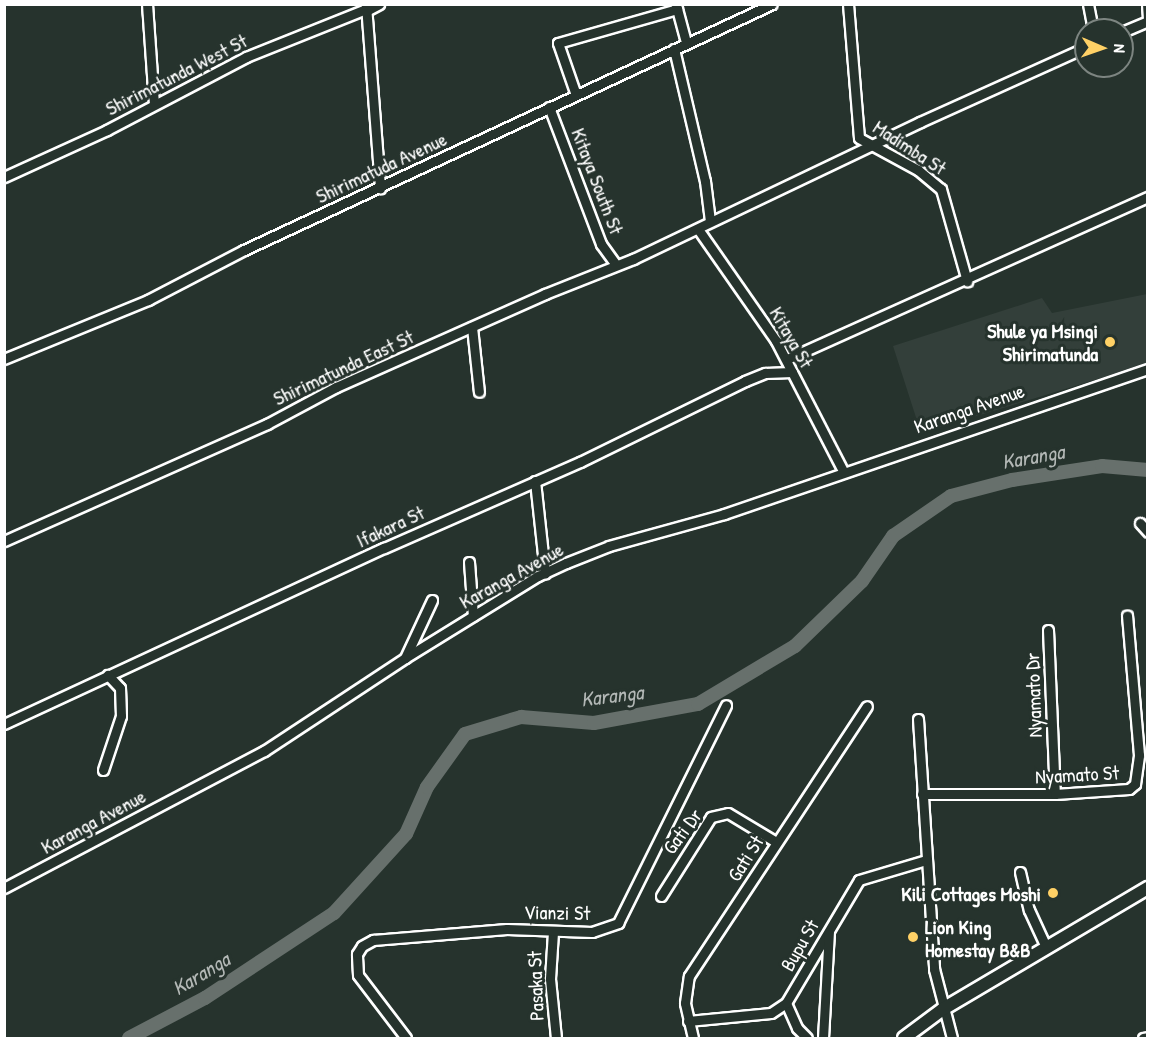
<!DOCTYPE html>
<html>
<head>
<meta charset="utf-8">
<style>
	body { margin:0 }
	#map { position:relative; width:1152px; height:1043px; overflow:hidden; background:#26332d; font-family:"Patrick Hand",sans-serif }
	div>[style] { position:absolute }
	.built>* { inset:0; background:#333f3a }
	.river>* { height:14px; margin:-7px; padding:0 7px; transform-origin:7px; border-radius:7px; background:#67706c }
	.roads { filter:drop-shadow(2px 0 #fff) drop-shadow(-2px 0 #fff) drop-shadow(0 2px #fff) drop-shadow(0 -2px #fff) }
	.street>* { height:9px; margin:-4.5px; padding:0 4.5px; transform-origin:4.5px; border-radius:4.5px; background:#26332d }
	.secondary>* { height:12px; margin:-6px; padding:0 6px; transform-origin:6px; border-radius:6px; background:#26332d }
	.dots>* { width:16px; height:16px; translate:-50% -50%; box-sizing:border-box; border:3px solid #26332d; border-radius:50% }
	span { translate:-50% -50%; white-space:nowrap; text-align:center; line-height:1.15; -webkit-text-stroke:6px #26332d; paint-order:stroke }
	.street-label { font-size:20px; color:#fff }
	.poi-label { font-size:20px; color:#fff; font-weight:700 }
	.right { translate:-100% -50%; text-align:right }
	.left { translate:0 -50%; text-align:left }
	.water-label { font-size:21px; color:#b3b8b6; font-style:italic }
	.frame { position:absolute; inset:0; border:6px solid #fff; pointer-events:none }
	.north { position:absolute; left:1074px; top:18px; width:60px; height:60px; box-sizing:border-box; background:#26332d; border:2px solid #7d8581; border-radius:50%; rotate:92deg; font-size:16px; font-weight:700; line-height:24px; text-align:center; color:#fff }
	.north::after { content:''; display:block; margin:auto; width:21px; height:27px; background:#ffd166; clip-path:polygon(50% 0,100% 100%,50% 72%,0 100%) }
</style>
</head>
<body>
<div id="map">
	<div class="built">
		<i style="clip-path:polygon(1147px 294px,1147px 364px,921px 433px,893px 346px,1042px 298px,1052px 313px)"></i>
	</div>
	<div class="river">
		<i style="left:129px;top:1038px;width:86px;rotate:-27.8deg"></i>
		<i style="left:205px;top:998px;width:154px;rotate:-33.4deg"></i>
		<i style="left:334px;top:913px;width:107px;rotate:-47.7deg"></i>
		<i style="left:406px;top:834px;width:51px;rotate:-65.9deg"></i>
		<i style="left:427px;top:787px;width:65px;rotate:-54.4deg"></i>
		<i style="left:465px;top:734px;width:59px;rotate:-16.9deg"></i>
		<i style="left:521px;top:717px;width:73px;rotate:4.7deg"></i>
		<i style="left:594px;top:723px;width:106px;rotate:-10.4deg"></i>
		<i style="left:698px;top:704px;width:113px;rotate:-30.9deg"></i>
		<i style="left:795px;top:646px;width:93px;rotate:-44.1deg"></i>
		<i style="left:862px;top:581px;width:55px;rotate:-55.4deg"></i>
		<i style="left:893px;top:536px;width:70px;rotate:-34.6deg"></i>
		<i style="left:951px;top:496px;width:63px;rotate:-14.7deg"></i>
		<i style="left:1012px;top:480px;width:91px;rotate:-8.8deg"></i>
		<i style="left:1102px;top:466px;width:46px;rotate:5deg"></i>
	</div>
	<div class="roads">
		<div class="street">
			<i style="left:147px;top:4px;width:100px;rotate:86deg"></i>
			<i style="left:848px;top:4px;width:134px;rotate:85.3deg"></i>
			<i style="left:859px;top:138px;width:67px;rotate:28.5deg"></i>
			<i style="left:918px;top:170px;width:30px;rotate:40deg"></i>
			<i style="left:941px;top:189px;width:96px;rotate:74.2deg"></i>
			<i style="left:1088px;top:4px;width:26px;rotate:79deg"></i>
			<i style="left:1147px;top:4px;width:15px;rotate:86deg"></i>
			<i style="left:366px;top:5px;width:184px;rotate:85.6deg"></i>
			<i style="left:676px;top:5px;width:39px;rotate:75deg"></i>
			<i style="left:366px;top:11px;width:15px;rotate:-28deg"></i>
			<i style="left:1122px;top:32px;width:28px;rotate:-23deg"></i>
			<i style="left:674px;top:49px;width:136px;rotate:76.8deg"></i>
			<i style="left:705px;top:181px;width:40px;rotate:82.9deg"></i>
			<i style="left:576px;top:95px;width:55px;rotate:-109.1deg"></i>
			<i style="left:558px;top:43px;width:124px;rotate:-15.9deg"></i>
			<i style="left:549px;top:107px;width:147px;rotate:69.2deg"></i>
			<i style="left:601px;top:244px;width:26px;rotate:54deg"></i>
			<i style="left:4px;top:177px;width:113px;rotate:-24.5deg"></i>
			<i style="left:107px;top:130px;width:157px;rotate:-27.7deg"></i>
			<i style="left:246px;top:57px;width:129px;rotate:-21.8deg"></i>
			<i style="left:698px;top:229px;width:136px;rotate:55.1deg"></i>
			<i style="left:776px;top:341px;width:146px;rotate:62.7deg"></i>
			<i style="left:472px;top:327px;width:65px;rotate:83.9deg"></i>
			<i style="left:4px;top:359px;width:156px;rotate:-22.3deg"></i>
			<i style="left:148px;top:300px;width:108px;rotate:-27.5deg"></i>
			<i style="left:244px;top:250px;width:582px;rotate:-24.98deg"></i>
			<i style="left:787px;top:359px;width:396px;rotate:-24.2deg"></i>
			<i style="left:535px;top:481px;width:93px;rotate:83.8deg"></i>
			<i style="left:1140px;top:523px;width:12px;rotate:48deg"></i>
			<i style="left:4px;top:541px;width:288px;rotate:-24deg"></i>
			<i style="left:267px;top:424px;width:78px;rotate:-28.2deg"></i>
			<i style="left:336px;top:387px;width:229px;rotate:-24deg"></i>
			<i style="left:545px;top:294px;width:95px;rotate:-21.7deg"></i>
			<i style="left:633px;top:259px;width:318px;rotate:-25.5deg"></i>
			<i style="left:920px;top:122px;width:182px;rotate:-24.3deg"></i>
			<i style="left:469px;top:562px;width:54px;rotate:85.8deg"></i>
			<i style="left:1048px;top:630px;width:164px;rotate:87.6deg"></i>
			<i style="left:405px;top:658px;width:64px;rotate:-65deg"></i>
			<i style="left:918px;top:719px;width:251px;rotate:86.3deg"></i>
			<i style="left:934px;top:969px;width:71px;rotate:75.4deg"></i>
			<i style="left:4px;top:724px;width:419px;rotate:-24.9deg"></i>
			<i style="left:384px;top:548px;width:214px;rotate:-23.7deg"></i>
			<i style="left:580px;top:462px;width:184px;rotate:-26.1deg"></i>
			<i style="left:745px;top:381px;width:22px;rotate:-22deg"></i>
			<i style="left:765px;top:373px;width:27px;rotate:-2deg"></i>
			<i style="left:103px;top:770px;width:57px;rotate:-71.6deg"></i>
			<i style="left:121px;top:716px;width:28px;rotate:-92deg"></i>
			<i style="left:120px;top:688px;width:18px;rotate:-133deg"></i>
			<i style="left:922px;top:794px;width:133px"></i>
			<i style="left:1055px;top:794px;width:74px;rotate:-3.9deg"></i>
			<i style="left:1129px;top:789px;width:8px;rotate:-40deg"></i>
			<i style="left:1135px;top:784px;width:29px;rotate:-82deg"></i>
			<i style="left:1139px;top:755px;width:140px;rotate:-94.9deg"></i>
			<i style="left:1020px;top:872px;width:39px;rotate:77deg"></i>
			<i style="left:1029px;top:910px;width:41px;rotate:65.3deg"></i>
			<i style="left:4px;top:888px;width:294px;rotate:-27.8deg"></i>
			<i style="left:264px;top:751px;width:169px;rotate:-33.4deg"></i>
			<i style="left:405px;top:658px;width:156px;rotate:-31.7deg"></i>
			<i style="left:538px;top:576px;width:31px;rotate:-25deg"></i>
			<i style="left:566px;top:563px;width:46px;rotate:-21.6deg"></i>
			<i style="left:609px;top:546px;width:119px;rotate:-15.5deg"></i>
			<i style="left:724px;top:514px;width:448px;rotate:-18.9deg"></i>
			<i style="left:661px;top:896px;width:93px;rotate:-57.7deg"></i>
			<i style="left:711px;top:817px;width:17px;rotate:-13deg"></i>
			<i style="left:728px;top:813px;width:56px;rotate:31.1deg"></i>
			<i style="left:553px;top:932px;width:47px;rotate:93.7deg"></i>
			<i style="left:550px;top:979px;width:59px;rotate:84.2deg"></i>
			<i style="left:786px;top:1003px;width:27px;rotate:66deg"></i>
			<i style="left:797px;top:1028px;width:14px;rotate:45deg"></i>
			<i style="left:688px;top:1021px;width:83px;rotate:-5.5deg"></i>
			<i style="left:771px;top:1013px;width:18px;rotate:-34deg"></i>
			<i style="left:786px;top:1003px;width:143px;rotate:-59.3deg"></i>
			<i style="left:859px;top:880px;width:70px;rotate:-16.6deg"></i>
			<i style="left:406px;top:1038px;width:79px;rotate:-127.3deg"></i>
			<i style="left:358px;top:975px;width:21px;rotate:-93deg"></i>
			<i style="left:357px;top:954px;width:9px;rotate:-58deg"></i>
			<i style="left:362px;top:946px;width:13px;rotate:-29deg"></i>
			<i style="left:373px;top:940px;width:134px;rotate:-4.7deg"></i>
			<i style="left:507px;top:929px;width:85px;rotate:2deg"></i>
			<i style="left:592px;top:932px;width:28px;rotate:-19deg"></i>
			<i style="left:618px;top:923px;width:243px;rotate:-63.6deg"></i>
			<i style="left:693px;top:1038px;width:36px;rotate:-103deg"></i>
			<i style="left:685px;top:1003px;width:27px;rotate:-82deg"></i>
			<i style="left:689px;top:976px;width:323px;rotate:-56.6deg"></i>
			<i style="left:823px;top:1038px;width:106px;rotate:-86.8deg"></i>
			<i style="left:1143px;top:1038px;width:5px;rotate:-11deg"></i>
		</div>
		<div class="secondary">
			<i style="left:904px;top:1038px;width:49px;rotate:-36.6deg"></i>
			<i style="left:943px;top:1009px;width:238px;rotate:-30.6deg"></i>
		</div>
	</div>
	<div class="dots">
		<i style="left:1110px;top:342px;background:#ffd166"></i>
		<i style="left:1053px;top:893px;background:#ffd166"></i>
		<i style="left:913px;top:937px;background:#ffd166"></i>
	</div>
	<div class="street-label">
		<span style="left:176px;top:74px;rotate:-27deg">Shirimatunda West St</span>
		<span style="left:910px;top:147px;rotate:33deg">Madimba St</span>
		<span style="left:381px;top:167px;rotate:-25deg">Shirimatuda Avenue</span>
		<span style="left:598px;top:181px;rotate:69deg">Kitaya South St</span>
		<span style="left:792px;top:337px;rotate:60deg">Kitaya St</span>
		<span style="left:343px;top:367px;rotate:-25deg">Shirimatunda East St</span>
		<span style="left:969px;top:408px;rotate:-19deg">Karanga Avenue</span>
		<span style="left:390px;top:526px;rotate:-25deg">Ifakara St</span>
		<span style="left:511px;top:575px;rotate:-29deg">Karanga Avenue</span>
		<span style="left:1033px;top:695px;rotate:-92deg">Nyamato Dr</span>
		<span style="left:1077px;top:774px;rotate:-3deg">Nyamato St</span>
		<span style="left:93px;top:821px;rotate:-28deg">Karanga Avenue</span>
		<span style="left:682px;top:831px;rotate:-53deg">Gati Dr</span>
		<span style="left:745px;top:858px;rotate:-58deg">Gati St</span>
		<span style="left:557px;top:912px;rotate:1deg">Vianzi St</span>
		<span style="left:799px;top:945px;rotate:-60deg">Bupu St</span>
		<span style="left:535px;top:986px;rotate:-92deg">Pasaka St</span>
	</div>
	<div class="poi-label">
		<span class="right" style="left:1098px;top:342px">Shule ya Msingi<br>Shirimatunda</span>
		<span class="right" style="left:1041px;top:893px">Kili Cottages Moshi</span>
		<span class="left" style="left:925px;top:938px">Lion King<br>Homestay B&amp;B</span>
	</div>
	<div class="water-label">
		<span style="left:1033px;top:457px;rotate:-10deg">Karanga</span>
		<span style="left:612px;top:696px;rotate:-7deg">Karanga</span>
		<span style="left:201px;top:974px;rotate:-31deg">Karanga</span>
	</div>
	<div class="frame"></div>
	<div class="north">N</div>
</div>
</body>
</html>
